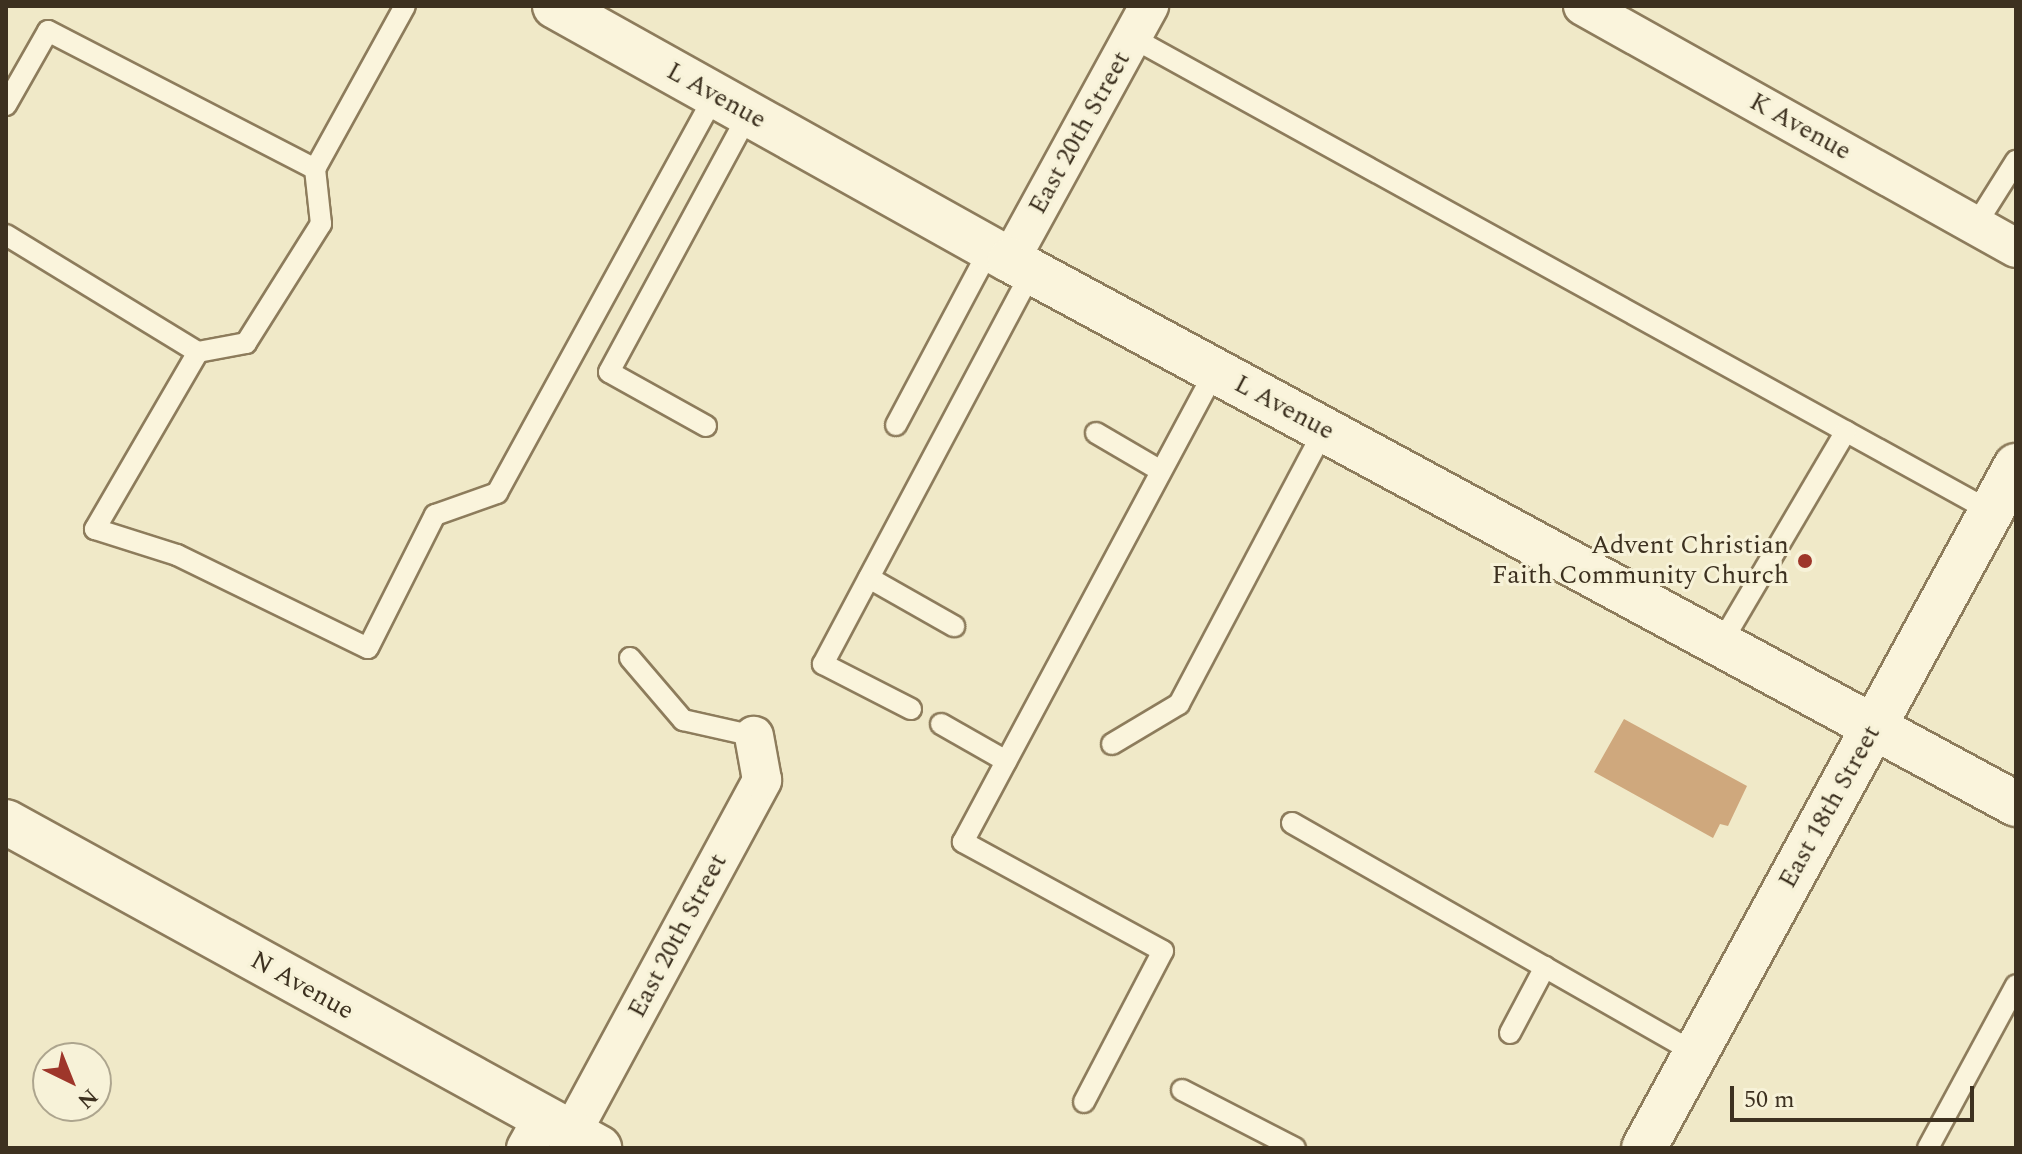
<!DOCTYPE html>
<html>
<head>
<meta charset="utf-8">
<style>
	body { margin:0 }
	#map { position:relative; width:2022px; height:1154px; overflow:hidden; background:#f0e9c8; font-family:Spectral,serif }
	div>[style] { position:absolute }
	.building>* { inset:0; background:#cfa87d }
	.roads { filter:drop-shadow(2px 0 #8d7c5c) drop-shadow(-2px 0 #8d7c5c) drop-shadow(0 2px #8d7c5c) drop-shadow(0 -2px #8d7c5c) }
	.service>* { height:20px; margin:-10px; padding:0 10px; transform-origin:10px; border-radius:10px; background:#faf4dc }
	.minor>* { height:38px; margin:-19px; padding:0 19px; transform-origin:19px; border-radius:19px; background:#faf4dc }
	.tertiary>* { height:44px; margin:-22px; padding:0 22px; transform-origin:22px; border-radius:22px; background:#faf4dc }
	.secondary>* { height:44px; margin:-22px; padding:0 22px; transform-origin:22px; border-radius:22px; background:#faf4dc }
	.dots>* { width:22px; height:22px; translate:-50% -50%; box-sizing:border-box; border:4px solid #f7f2d8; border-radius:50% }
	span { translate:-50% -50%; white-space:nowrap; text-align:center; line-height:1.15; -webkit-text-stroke:6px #f7f2d8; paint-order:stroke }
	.street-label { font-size:26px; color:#3d3120 }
	.poi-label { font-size:26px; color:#3d3120 }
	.right { translate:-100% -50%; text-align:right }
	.frame { position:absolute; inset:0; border:8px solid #3d3120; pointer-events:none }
	.north { position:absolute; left:32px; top:1042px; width:80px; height:80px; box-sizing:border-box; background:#f7f2d8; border:2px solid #ada58e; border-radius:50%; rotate:137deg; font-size:22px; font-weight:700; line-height:32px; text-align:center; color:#3d3120 }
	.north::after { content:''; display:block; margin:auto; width:28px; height:36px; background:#9e362a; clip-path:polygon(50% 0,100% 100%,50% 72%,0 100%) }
	.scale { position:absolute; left:1730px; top:1086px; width:244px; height:36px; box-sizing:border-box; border:4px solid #3d3120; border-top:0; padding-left:10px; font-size:24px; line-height:28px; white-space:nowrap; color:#3d3120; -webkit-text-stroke:6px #f7f2d8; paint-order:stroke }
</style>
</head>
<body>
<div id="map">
	<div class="building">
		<i style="clip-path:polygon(1624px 719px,1747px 786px,1728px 826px,1720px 824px,1713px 838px,1594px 772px)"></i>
	</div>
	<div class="roads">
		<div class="service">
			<i style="left:1133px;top:38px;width:981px;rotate:28.89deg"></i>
			<i style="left:6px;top:105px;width:85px;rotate:-60.4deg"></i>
			<i style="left:48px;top:31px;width:301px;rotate:27.3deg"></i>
			<i style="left:315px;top:169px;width:186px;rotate:-61.1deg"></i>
			<i style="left:1975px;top:226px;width:77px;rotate:-57.8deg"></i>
			<i style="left:6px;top:235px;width:225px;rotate:31.4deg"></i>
			<i style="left:198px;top:352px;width:205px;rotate:120.2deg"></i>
			<i style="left:95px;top:529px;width:86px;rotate:17.6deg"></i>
			<i style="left:177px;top:555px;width:212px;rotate:26deg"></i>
			<i style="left:368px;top:648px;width:149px;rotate:-63.3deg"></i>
			<i style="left:435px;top:515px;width:66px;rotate:-19.5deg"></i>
			<i style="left:497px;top:493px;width:452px;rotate:-61.3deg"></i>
			<i style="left:198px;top:352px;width:49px;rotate:-10.6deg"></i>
			<i style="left:246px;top:343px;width:141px;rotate:-57.8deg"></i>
			<i style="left:321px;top:224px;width:55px;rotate:-96.2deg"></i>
			<i style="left:896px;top:425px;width:200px;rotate:-62deg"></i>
			<i style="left:706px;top:426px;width:111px;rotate:-150.9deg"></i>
			<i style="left:609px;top:372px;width:292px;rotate:-61.6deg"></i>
			<i style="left:1096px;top:433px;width:75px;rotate:30.3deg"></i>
			<i style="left:869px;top:578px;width:98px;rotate:29.5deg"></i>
			<i style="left:1720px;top:645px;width:248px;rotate:-59.5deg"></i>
			<i style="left:630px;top:658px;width:82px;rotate:49.5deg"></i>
			<i style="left:683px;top:720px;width:73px;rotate:12.7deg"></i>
			<i style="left:911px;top:709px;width:99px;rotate:-152.9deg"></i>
			<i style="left:823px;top:664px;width:445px;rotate:-62deg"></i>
			<i style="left:941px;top:724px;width:75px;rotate:29.6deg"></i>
			<i style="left:1112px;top:744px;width:78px;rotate:-30.8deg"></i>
			<i style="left:1179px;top:704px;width:310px;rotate:-62.1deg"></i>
			<i style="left:1292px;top:823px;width:466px;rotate:29.7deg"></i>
			<i style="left:1510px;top:1033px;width:75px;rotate:-62.1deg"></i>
			<i style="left:1182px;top:1090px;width:127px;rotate:27.2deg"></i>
			<i style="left:1084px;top:1102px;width:170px;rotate:-62.4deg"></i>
			<i style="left:1163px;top:951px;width:228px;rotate:-151.4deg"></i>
			<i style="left:963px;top:842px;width:534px;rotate:-61.85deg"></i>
			<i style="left:1928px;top:1148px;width:185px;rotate:-61.6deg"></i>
		</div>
		<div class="minor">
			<i style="left:1583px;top:6px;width:496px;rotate:29.2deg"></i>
			<i style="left:1010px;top:260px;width:290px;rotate:-61.3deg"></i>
			<i style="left:572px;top:1132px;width:400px;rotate:-61.6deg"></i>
			<i style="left:762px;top:780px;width:45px;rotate:-100.3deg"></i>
			<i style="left:526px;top:1148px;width:33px;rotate:-61deg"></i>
		</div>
		<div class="tertiary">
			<i style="left:555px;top:6px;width:521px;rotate:29.17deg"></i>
			<i style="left:1010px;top:260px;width:1144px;rotate:28.4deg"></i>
			<i style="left:6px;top:822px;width:677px;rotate:28.8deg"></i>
		</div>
		<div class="secondary">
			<i style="left:1644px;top:1148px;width:777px;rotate:-61.39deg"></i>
		</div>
	</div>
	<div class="dots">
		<i style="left:1805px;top:561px;background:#9e362a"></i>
	</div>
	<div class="street-label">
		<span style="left:716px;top:96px;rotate:29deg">L Avenue</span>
		<span style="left:1800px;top:127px;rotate:29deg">K Avenue</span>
		<span style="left:1080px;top:133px;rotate:-61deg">East 20th Street</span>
		<span style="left:1284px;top:408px;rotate:28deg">L Avenue</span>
		<span style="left:1830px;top:807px;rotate:-61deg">East 18th Street</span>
		<span style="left:678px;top:936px;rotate:-62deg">East 20th Street</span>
		<span style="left:302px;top:986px;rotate:29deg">N Avenue</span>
	</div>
	<div class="poi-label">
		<span class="right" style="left:1789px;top:561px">Advent Christian<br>Faith Community Church</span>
	</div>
	<div class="frame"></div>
	<div class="north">N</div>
	<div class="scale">50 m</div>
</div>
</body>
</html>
